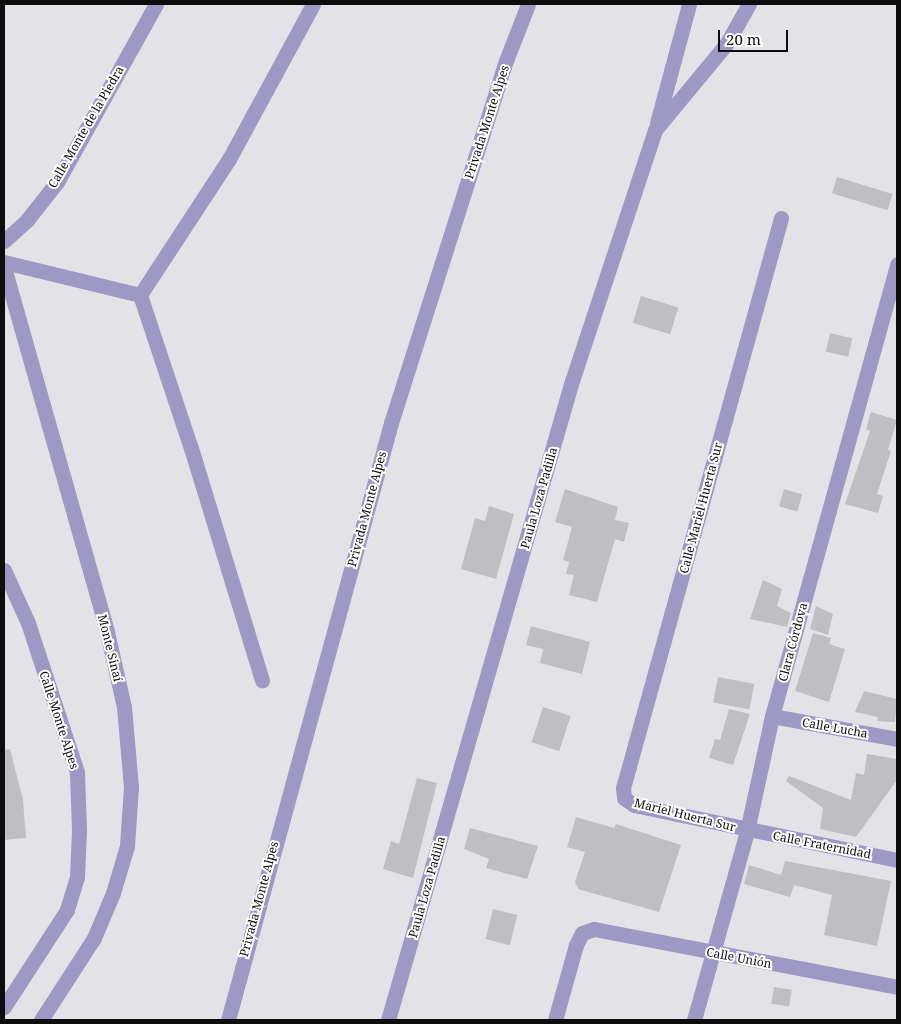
<!DOCTYPE html>
<html>
<head>
<meta charset="utf-8">
<style>
	body { margin:0 }
	#map { position:relative; width:901px; height:1024px; overflow:hidden; background:#e3e3e7; font-family:"Noto Serif",serif }
	div>[style] { position:absolute }
	.building>* { inset:0; background:#bfbfc3; transform-origin:0 0 }
	.minor>* { height:15px; margin:-7.5px; padding:0 7.5px; transform-origin:7.5px; border-radius:7.5px; background:#9d98c4 }
	span { translate:-50% -50%; white-space:nowrap; text-align:center; line-height:1.15; -webkit-text-stroke:4px #fff; paint-order:stroke }
	.street-label { font-size:12px; color:#0d0d0e }
	.frame { position:absolute; inset:0; border:5px solid #0d0d0e; pointer-events:none }
	.scale { position:absolute; left:718px; top:30px; width:70px; height:22px; box-sizing:border-box; border:2px solid #0d0d0e; border-top:0; padding-left:6px; font-size:15px; line-height:18px; white-space:nowrap; color:#0d0d0e; -webkit-text-stroke:4px #fff; paint-order:stroke }
</style>
</head>
<body>
<div id="map">
	<div class="building">
		<i style="left:837px;top:177px;width:58px;height:17px;rotate:17deg"></i>
		<i style="left:641px;top:296px;width:39px;height:28px;rotate:17deg"></i>
		<i style="left:830px;top:333px;width:23px;height:19px;rotate:13deg"></i>
		<i style="clip-path:polygon(871px 412px,897px 420px,888px 450px,891px 451px,877px 494px,883px 496px,878px 513px,845px 504px,870px 431px,866px 429px)"></i>
		<i style="clip-path:polygon(565px 489px,618px 507px,615px 520px,629px 523px,624px 542px,615px 539px,597px 602px,569px 595px,574px 575px,566px 574px,569px 562px,563px 560px,572px 527px,555px 522px)"></i>
		<i style="left:784px;top:489px;width:19px;height:18px;rotate:16deg"></i>
		<i style="clip-path:polygon(489px 506px,514px 514px,496px 579px,461px 569px,475px 518px,485px 521px)"></i>
		<i style="clip-path:polygon(763px 580px,782px 589px,777px 606px,791px 613px,787px 627px,750px 619px)"></i>
		<i style="clip-path:polygon(816px 606px,833px 614px,828px 635px,810px 629px)"></i>
		<i style="clip-path:polygon(531px 626px,590px 642px,582px 674px,540px 663px,543px 649px,526px 645px)"></i>
		<i style="clip-path:polygon(813px 633px,831px 638px,829px 644px,845px 649px,829px 702px,795px 691px)"></i>
		<i style="left:718px;top:677px;width:37px;height:26px;rotate:11deg"></i>
		<i style="clip-path:polygon(864px 691px,897px 699px,895px 722px,877px 721px,878px 717px,855px 712px)"></i>
		<i style="left:543px;top:707px;width:29px;height:37px;rotate:18deg"></i>
		<i style="clip-path:polygon(729px 709px,750px 714px,733px 765px,709px 758px,715px 739px,720px 740px)"></i>
		<i style="clip-path:polygon(10px 749px,23px 800px,26px 838px,4px 840px,4px 750px)"></i>
		<i style="clip-path:polygon(867px 754px,897px 759px,897px 780px,856px 837px,820px 829px,823px 808px,786px 781px,789px 776px,851px 800px,856px 773px,864px 775px)"></i>
		<i style="clip-path:polygon(417px 778px,437px 783px,413px 878px,383px 869px,391px 841px,399px 844px)"></i>
		<i style="clip-path:polygon(576px 817px,614px 828px,616px 824px,681px 845px,659px 912px,578px 889px,575px 882px,585px 852px,567px 847px)"></i>
		<i style="clip-path:polygon(470px 828px,538px 846px,527px 879px,486px 868px,489px 859px,464px 849px)"></i>
		<i style="clip-path:polygon(785px 861px,891px 881px,877px 946px,824px 935px,832px 895px,794px 885px,790px 897px,744px 884px,749px 865px,781px 875px)"></i>
		<i style="left:493px;top:909px;width:25px;height:31px;rotate:14deg"></i>
		<i style="left:774px;top:987px;width:18px;height:17px;rotate:9deg"></i>
	</div>
	<div class="minor">
		<i style="left:657px;top:123px;width:123px;rotate:-74.9deg"></i>
		<i style="left:781px;top:218px;width:591px;rotate:105.49deg"></i>
		<i style="left:623px;top:788px;width:10px;rotate:84deg"></i>
		<i style="left:624px;top:798px;width:12px;rotate:35deg"></i>
		<i style="left:634px;top:805px;width:269px;rotate:11.8deg"></i>
		<i style="left:4px;top:241px;width:31px;rotate:-42deg"></i>
		<i style="left:27px;top:220px;width:48px;rotate:-51.7deg"></i>
		<i style="left:57px;top:182px;width:204px;rotate:-60.9deg"></i>
		<i style="left:4px;top:262px;width:140px;rotate:13.6deg"></i>
		<i style="left:140px;top:295px;width:163px;rotate:-56.8deg"></i>
		<i style="left:229px;top:159px;width:176px;rotate:-61.5deg"></i>
		<i style="left:4px;top:267px;width:379px;rotate:74.2deg"></i>
		<i style="left:107px;top:632px;width:77px;rotate:77.2deg"></i>
		<i style="left:124px;top:707px;width:80px;rotate:85deg"></i>
		<i style="left:131px;top:787px;width:59px;rotate:93.9deg"></i>
		<i style="left:127px;top:846px;width:49px;rotate:106.6deg"></i>
		<i style="left:113px;top:893px;width:49px;rotate:112.9deg"></i>
		<i style="left:94px;top:938px;width:98px;rotate:122.9deg"></i>
		<i style="left:140px;top:295px;width:161px;rotate:71.6deg"></i>
		<i style="left:191px;top:448px;width:243px;rotate:73deg"></i>
		<i style="left:4px;top:570px;width:58px;rotate:65.6deg"></i>
		<i style="left:28px;top:623px;width:157px;rotate:71.8deg"></i>
		<i style="left:77px;top:772px;width:58px;rotate:88deg"></i>
		<i style="left:79px;top:830px;width:47px;rotate:92.4deg"></i>
		<i style="left:77px;top:877px;width:34px;rotate:107deg"></i>
		<i style="left:67px;top:910px;width:116px;rotate:123deg"></i>
		<i style="left:772px;top:716px;width:127px;rotate:10.4deg"></i>
		<i style="left:228px;top:1020px;width:619px;rotate:-74.73deg"></i>
		<i style="left:391px;top:423px;width:374px;rotate:-72.4deg"></i>
		<i style="left:504px;top:66px;width:66px;rotate:-68.8deg"></i>
		<i style="left:388px;top:1020px;width:662px;rotate:-73.95deg"></i>
		<i style="left:571px;top:384px;width:268px;rotate:-71.7deg"></i>
		<i style="left:655px;top:130px;width:113px;rotate:-50.4deg"></i>
		<i style="left:727px;top:43px;width:45px;rotate:-60.6deg"></i>
		<i style="left:555px;top:1020px;width:78px;rotate:-74.4deg"></i>
		<i style="left:576px;top:945px;width:13px;rotate:-63deg"></i>
		<i style="left:582px;top:933px;width:13px;rotate:-18deg"></i>
		<i style="left:594px;top:929px;width:309px;rotate:10.8deg"></i>
		<i style="left:694px;top:1020px;width:196px;rotate:-74.3deg"></i>
		<i style="left:747px;top:831px;width:118px;rotate:-77.7deg"></i>
		<i style="left:772px;top:716px;width:469px;rotate:-74.5deg"></i>
	</div>
	<div class="street-label">
		<span style="left:487px;top:122px;rotate:-72deg">Privada Monte Alpes</span>
		<span style="left:86px;top:127px;rotate:-60deg">Calle Monte de la Piedra</span>
		<span style="left:539px;top:498px;rotate:-74deg">Paula Loza Padilla</span>
		<span style="left:701px;top:508px;rotate:-75deg">Calle Mariel Huerta Sur</span>
		<span style="left:367px;top:509px;rotate:-75deg">Privada Monte Alpes</span>
		<span style="left:793px;top:642px;rotate:-75deg">Clara Córdova</span>
		<span style="left:110px;top:648px;rotate:76deg">Monte Sinaí</span>
		<span style="left:59px;top:720px;rotate:72deg">Calle Monte Alpes</span>
		<span style="left:835px;top:728px;rotate:10deg">Calle Lucha</span>
		<span style="left:685px;top:815px;rotate:14deg">Mariel Huerta Sur</span>
		<span style="left:822px;top:845px;rotate:11deg">Calle Fraternidad</span>
		<span style="left:427px;top:887px;rotate:-74deg">Paula Loza Padilla</span>
		<span style="left:259px;top:899px;rotate:-75deg">Privada Monte Alpes</span>
		<span style="left:739px;top:958px;rotate:11deg">Calle Unión</span>
	</div>
	<div class="frame"></div>
	<div class="scale">20 m</div>
</div>
</body>
</html>
